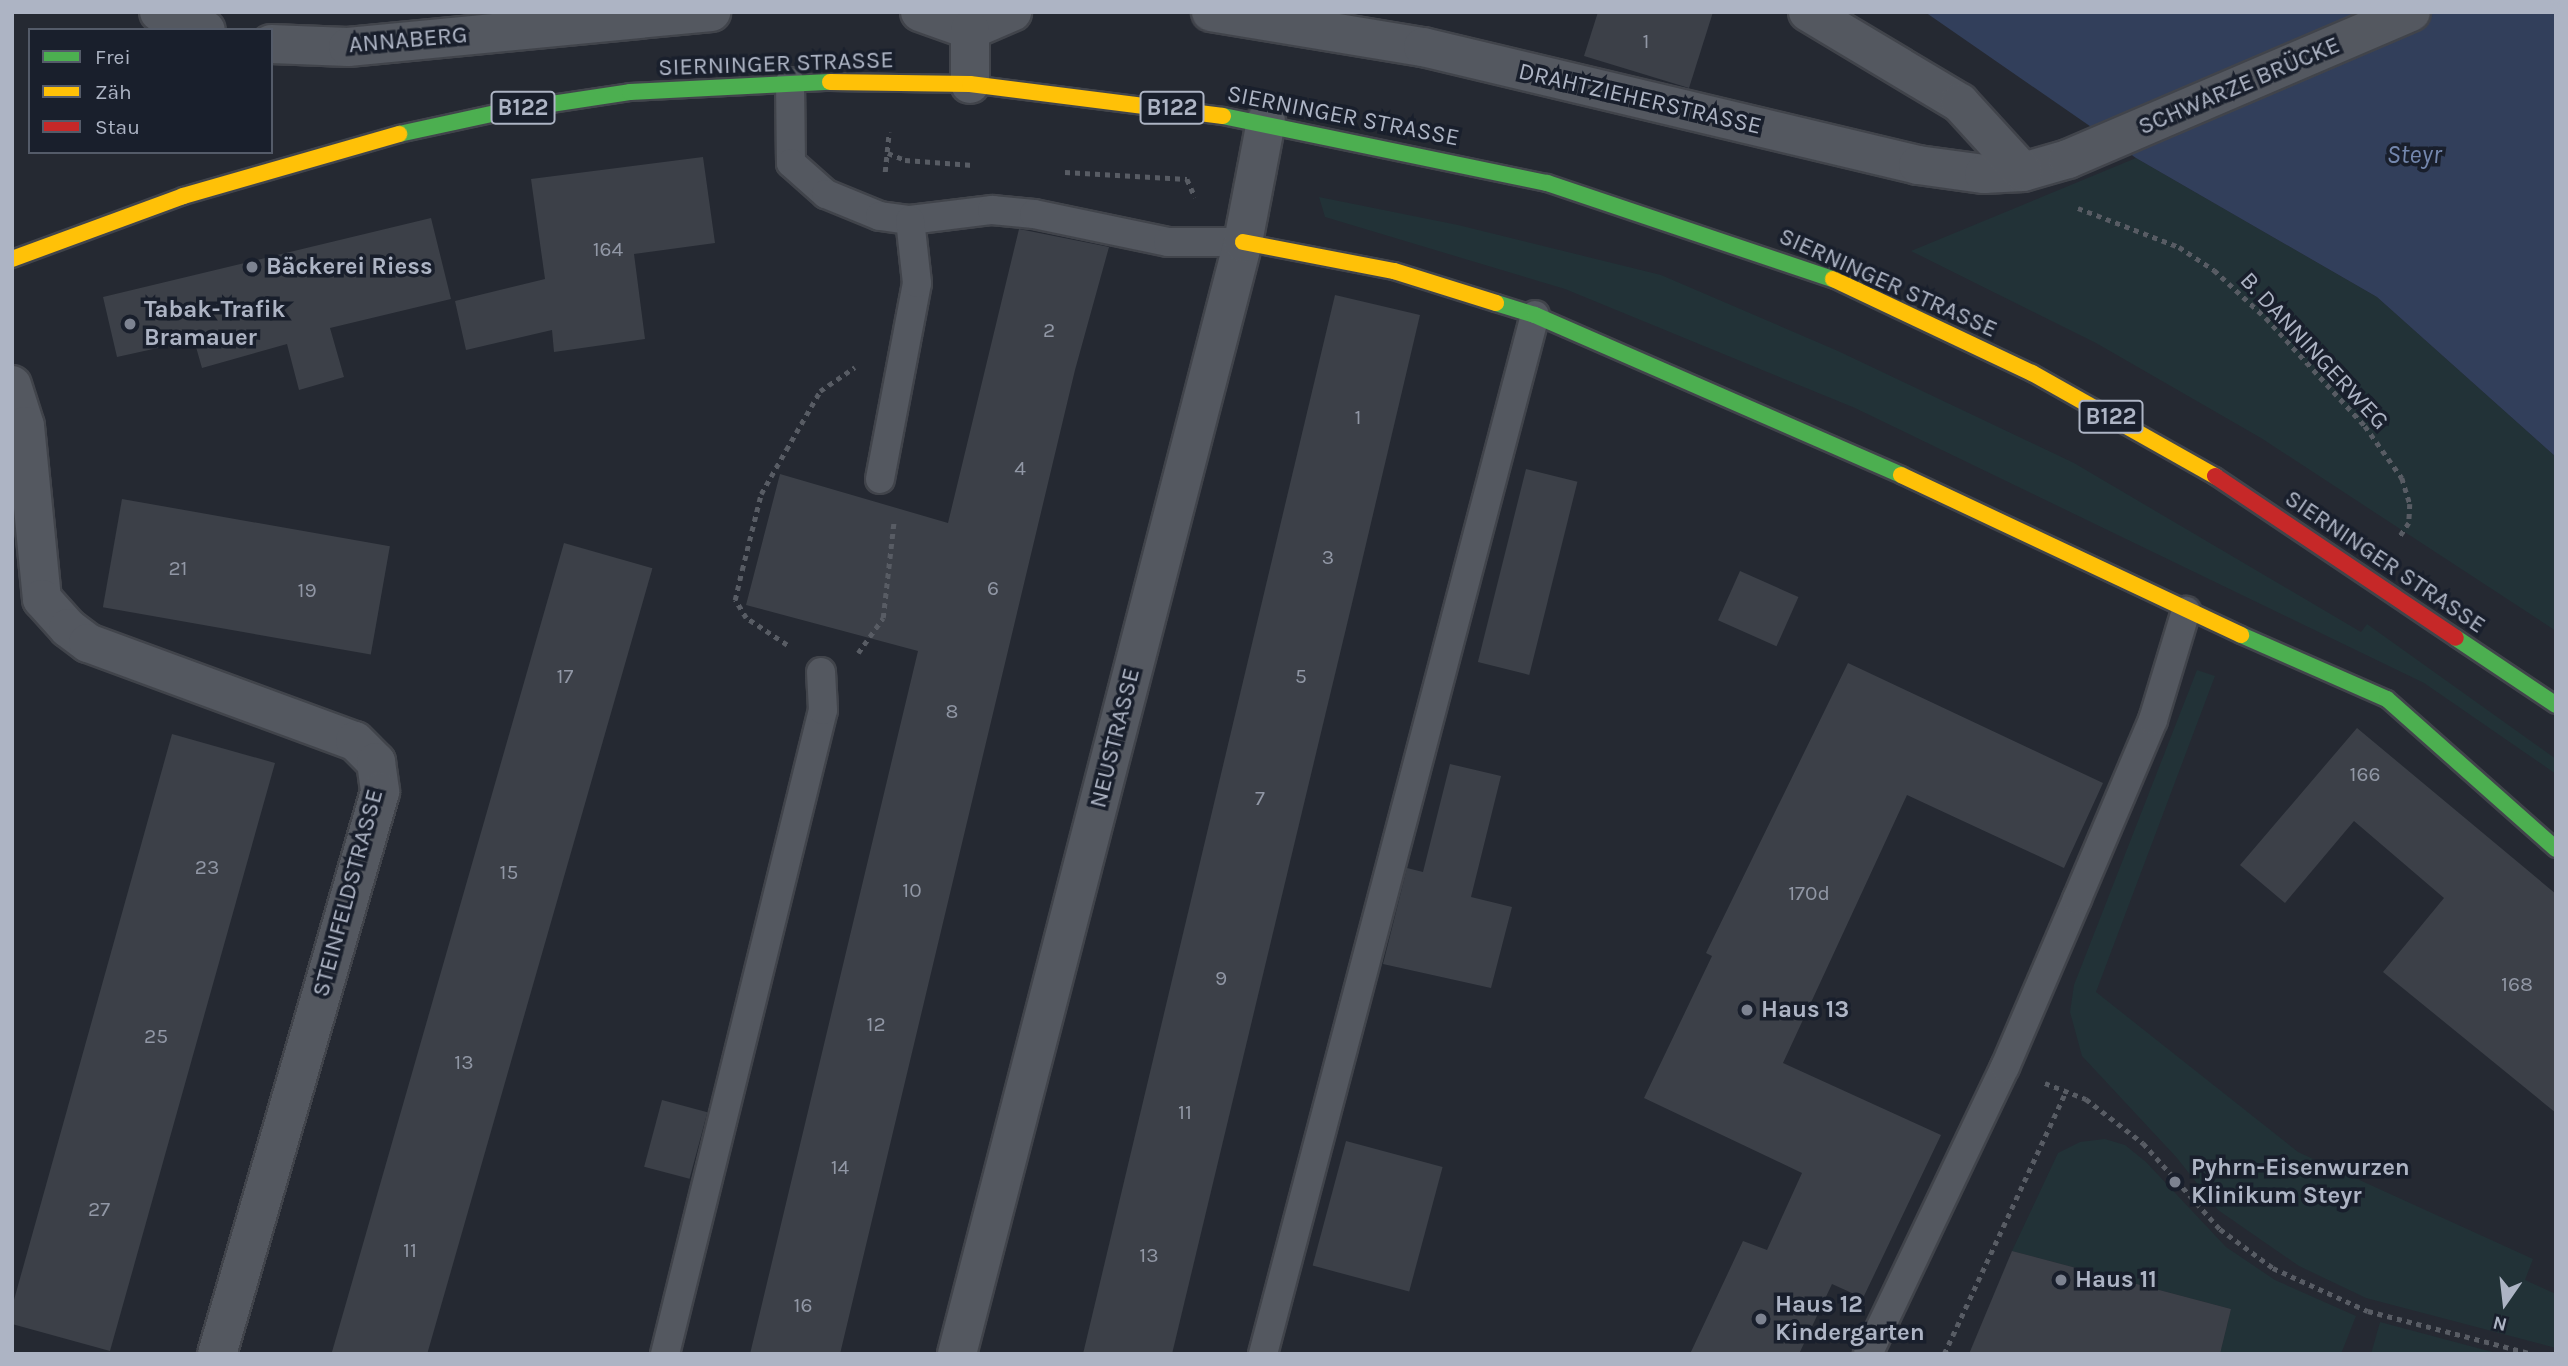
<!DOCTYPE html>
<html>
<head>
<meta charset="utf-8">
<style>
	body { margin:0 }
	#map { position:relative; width:2568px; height:1366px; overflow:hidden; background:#252932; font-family:Karla,sans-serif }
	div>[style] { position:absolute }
	.green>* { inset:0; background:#223237 }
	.water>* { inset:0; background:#323f5b }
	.building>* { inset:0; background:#3c4048; transform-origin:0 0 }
	.path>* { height:4.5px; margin-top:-2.25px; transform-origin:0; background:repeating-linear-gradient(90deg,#585c64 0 5px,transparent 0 10px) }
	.roads { filter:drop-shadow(2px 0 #41444b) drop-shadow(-2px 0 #41444b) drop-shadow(0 2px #41444b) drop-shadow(0 -2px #41444b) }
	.lane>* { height:28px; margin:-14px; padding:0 14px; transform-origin:14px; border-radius:14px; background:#545860 }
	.street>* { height:38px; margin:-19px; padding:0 19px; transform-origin:19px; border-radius:19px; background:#545860 }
	.fast>* { height:16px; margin:-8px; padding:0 8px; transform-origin:8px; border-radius:8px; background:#4caf50 }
	.slow>* { height:16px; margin:-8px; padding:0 8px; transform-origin:8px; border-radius:8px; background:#ffc107 }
	.jam>* { height:16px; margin:-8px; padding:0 8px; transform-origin:8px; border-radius:8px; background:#c62828 }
	.dots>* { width:19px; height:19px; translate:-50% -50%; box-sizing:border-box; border:4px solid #191f2c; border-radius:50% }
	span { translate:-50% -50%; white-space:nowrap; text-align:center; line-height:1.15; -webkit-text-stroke:7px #191f2c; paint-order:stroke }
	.number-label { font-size:21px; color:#9197a5 }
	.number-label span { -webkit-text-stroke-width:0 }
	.shield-label span { padding:2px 5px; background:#191f2c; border:2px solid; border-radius:5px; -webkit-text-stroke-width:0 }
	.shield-label { font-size:23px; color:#adb4c4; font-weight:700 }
	.street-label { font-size:24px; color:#adb4c4 }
	.poi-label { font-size:24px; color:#adb4c4; font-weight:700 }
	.left { translate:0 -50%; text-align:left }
	.water-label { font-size:26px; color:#7487ad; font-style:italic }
	.frame { position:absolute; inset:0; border:14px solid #adb4c4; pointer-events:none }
	.legend { position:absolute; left:28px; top:28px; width:245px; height:126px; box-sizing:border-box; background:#191f2c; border:2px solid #545b69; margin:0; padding:9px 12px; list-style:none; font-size:21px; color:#adb4c4 }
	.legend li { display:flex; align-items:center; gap:14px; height:35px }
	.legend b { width:35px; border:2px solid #545b69 }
	.north { position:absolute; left:2470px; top:1268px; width:70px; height:70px; -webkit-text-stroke:5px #191f2c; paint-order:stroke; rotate:194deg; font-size:19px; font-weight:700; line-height:28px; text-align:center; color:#adb4c4 }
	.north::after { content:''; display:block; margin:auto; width:24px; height:32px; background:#adb4c4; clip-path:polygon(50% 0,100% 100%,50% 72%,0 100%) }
</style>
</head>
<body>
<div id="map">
	<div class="green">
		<i style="clip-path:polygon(2136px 158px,2377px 297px,2556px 457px,2556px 631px,2261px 438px,2096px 343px,1911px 251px)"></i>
		<i style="clip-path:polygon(1319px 197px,1458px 225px,1661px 275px,1838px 351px,2074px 463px,2361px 632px,2367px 624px,2556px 759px,2556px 774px,2424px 683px,1855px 408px,1565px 289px,1325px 217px)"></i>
		<i style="clip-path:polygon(2197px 670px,2215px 676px,2096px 992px,2298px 1152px,2533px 1259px,2525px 1280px,2556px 1294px,2556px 1348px,2366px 1298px,2299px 1266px,2218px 1210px,2177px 1158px,2082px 1056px,2070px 1012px,2074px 985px)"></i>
		<i style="clip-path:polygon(2105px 1139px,2125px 1145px,2146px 1162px,2226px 1247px,2275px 1280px,2356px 1316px,2341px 1354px,2220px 1354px,2231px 1309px,2012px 1251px,2058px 1153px,2080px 1142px)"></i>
		<i style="clip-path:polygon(2380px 1322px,2500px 1354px,2371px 1354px)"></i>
	</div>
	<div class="water">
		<i style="clip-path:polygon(1925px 12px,2556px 13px,2556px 457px,2377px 297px,2136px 158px)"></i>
	</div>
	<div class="building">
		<i style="clip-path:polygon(1598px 12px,1713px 12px,1689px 88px,1584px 56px)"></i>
		<i style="clip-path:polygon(703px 157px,715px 243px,634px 254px,645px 339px,554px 352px,552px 330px,466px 350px,455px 301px,545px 279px,531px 179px)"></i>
		<i style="clip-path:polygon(431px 218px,451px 299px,330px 328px,344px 377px,299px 390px,287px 344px,202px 368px,194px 340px,117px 357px,103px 297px)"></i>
		<i style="clip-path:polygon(1019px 229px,1109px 247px,1075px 370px,840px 1354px,750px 1354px,918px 651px,746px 605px,780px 474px,948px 523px)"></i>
		<i style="clip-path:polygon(1335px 295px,1420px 315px,1354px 595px,1172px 1354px,1083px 1354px)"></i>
		<i style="left:1526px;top:469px;width:53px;height:199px;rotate:14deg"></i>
		<i style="left:122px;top:499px;width:272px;height:110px;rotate:10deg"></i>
		<i style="left:564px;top:543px;width:92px;height:843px;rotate:16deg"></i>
		<i style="left:1740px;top:571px;width:64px;height:54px;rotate:24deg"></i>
		<i style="clip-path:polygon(1848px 663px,2103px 783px,2064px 868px,1907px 795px,1783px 1063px,1941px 1135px,1863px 1298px,1832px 1284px,1799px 1354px,1690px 1354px,1743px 1241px,1767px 1250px,1802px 1173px,1644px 1098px,1712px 956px,1706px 953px)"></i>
		<i style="clip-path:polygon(2357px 728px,2556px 894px,2556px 1113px,2383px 972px,2444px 898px,2354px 821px,2285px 903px,2240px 865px)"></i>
		<i style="clip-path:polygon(172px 734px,275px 763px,110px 1351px,12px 1324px,12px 1307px)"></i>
		<i style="clip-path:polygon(1450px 764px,1501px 776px,1471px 897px,1512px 907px,1491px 988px,1383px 964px,1407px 868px,1423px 872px)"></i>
		<i style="left:662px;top:1100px;width:47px;height:69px;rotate:15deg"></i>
		<i style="left:1346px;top:1141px;width:100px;height:129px;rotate:15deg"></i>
		<i style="clip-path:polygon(2012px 1251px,2231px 1309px,2220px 1354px,1969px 1354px)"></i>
	</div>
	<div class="path">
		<i style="left:888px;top:153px;width:18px;rotate:22deg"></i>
		<i style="left:905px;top:160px;width:68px;rotate:4.2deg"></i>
		<i style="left:885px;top:172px;width:40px;rotate:-84.3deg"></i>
		<i style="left:1065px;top:172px;width:122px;rotate:3.3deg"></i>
		<i style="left:1187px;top:179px;width:20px;rotate:66deg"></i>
		<i style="left:2078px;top:208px;width:108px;rotate:21.1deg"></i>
		<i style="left:2179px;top:247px;width:42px;rotate:33.3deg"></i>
		<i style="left:2214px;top:270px;width:71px;rotate:42.7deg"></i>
		<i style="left:2266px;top:318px;width:147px;rotate:47.5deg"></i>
		<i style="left:2365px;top:426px;width:64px;rotate:54.6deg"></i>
		<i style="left:2402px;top:478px;width:27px;rotate:73deg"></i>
		<i style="left:2410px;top:504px;width:19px;rotate:93deg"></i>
		<i style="left:2409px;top:523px;width:18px;rotate:124deg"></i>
		<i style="left:787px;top:645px;width:49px;rotate:-146.6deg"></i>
		<i style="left:746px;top:618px;width:21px;rotate:-121deg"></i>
		<i style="left:735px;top:600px;width:31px;rotate:-77deg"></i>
		<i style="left:742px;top:570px;width:78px;rotate:-76deg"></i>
		<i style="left:761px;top:494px;width:51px;rotate:-60.4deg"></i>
		<i style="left:786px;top:450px;width:68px;rotate:-60deg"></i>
		<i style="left:820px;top:391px;width:42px;rotate:-34.4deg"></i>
		<i style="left:858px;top:653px;width:43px;rotate:-54.5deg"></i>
		<i style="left:883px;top:618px;width:99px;rotate:-83.6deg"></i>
		<i style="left:2045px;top:1083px;width:44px;rotate:21.3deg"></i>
		<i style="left:2086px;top:1099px;width:72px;rotate:37.7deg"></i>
		<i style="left:2143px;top:1143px;width:115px;rotate:48.2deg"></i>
		<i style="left:2220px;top:1229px;width:66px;rotate:36.3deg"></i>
		<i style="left:2273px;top:1268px;width:104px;rotate:24.4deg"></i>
		<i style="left:2368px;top:1311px;width:171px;rotate:14.6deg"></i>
		<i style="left:1944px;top:1354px;width:290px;rotate:-65.1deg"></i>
	</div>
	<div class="roads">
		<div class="lane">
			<i style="left:790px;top:82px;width:81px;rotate:89.3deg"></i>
			<i style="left:791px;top:163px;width:47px;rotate:41.5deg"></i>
			<i style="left:826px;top:194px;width:58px;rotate:22.2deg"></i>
			<i style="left:880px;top:216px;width:30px;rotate:8deg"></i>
			<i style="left:910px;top:220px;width:83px;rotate:-7deg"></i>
			<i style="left:992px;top:210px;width:42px;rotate:5.4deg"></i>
			<i style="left:1034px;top:214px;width:137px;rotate:11.8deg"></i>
			<i style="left:1168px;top:242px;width:75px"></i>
			<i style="left:880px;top:479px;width:199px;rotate:-79.3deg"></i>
			<i style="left:917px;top:283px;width:63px;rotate:-96.3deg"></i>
			<i style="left:665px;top:1354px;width:663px;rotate:-76.22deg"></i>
			<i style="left:823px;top:710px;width:38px;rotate:-93deg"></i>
			<i style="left:1263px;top:1354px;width:1074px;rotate:-75.33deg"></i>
			<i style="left:1868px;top:1354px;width:318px;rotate:-64.5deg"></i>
			<i style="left:2005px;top:1067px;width:183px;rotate:-66.8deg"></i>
			<i style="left:2077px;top:899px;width:194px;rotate:-67deg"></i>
			<i style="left:2153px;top:720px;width:114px;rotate:-73.2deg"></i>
		</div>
		<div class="street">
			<i style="left:159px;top:12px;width:50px;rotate:21deg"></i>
			<i style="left:920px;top:12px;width:53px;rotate:19.8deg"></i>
			<i style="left:1211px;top:12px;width:215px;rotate:9.4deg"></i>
			<i style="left:1423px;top:47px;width:509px;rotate:13.41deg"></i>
			<i style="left:1918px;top:165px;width:67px;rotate:7.8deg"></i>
			<i style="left:1984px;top:174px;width:39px;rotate:-3deg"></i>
			<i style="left:2023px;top:172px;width:47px;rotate:-16.1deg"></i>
			<i style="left:2068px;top:159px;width:373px;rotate:-23.2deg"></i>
			<i style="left:1808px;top:12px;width:177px;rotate:30.9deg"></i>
			<i style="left:1960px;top:103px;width:93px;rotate:47.6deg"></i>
			<i style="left:970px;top:30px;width:46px;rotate:-23.2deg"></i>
			<i style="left:271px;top:44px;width:77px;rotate:2.2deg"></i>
			<i style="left:348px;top:47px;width:365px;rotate:-5.5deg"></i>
			<i style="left:970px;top:84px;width:54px;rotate:-90deg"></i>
			<i style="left:12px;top:385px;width:43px;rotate:72.4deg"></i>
			<i style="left:25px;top:426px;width:174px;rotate:84.4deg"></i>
			<i style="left:42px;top:599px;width:39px;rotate:48deg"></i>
			<i style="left:68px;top:628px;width:25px;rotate:37deg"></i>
			<i style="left:88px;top:643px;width:284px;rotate:20.2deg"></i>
			<i style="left:355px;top:741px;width:30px;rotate:45deg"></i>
			<i style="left:376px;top:762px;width:30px;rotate:82deg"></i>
			<i style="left:380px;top:792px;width:585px;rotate:106.17deg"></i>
			<i style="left:957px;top:1354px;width:1148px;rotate:-75.58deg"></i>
			<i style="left:1243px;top:242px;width:123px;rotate:-79.2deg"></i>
		</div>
		<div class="fast">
			<i style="left:1223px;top:116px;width:331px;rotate:11.7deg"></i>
			<i style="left:1547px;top:183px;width:302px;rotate:18.6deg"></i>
			<i style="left:399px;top:134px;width:108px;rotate:-12.2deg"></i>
			<i style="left:505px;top:111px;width:126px;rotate:-8.6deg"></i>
			<i style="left:630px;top:92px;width:200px;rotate:-2.9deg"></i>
			<i style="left:1496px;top:303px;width:41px;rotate:17.1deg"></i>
			<i style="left:1535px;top:315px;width:399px;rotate:23.6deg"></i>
			<i style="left:2241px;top:635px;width:159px;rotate:23.7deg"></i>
			<i style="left:2387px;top:699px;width:226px;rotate:41.6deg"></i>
			<i style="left:2456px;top:638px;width:120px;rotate:33.8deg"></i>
		</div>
		<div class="slow">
			<i style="left:830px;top:82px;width:140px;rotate:0.8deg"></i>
			<i style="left:970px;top:84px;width:255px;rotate:7.2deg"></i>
			<i style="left:1243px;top:242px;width:154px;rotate:10.9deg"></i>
			<i style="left:1394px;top:271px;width:107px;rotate:17.4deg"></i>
			<i style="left:12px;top:259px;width:182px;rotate:-20.2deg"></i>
			<i style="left:183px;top:196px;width:225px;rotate:-16deg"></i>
			<i style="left:1833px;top:279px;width:220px;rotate:25.3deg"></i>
			<i style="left:2032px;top:373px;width:210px;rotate:29.4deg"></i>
			<i style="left:1901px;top:475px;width:376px;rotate:25.2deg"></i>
		</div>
		<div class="jam">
			<i style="left:2215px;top:476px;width:290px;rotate:33.9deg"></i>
		</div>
	</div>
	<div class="dots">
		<i style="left:252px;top:267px;background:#7d8391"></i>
		<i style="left:130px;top:324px;background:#7d8391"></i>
		<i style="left:1747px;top:1010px;background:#7d8391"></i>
		<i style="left:2175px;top:1182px;background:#7d8391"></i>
		<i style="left:2061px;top:1280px;background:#7d8391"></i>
		<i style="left:1761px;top:1319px;background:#7d8391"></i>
	</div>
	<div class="number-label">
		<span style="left:1646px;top:41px">1</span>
		<span style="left:608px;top:249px">164</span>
		<span style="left:1049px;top:330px">2</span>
		<span style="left:1358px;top:417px">1</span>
		<span style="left:1020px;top:468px">4</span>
		<span style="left:1328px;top:557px">3</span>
		<span style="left:178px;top:568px">21</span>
		<span style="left:993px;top:588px">6</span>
		<span style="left:307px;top:590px">19</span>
		<span style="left:565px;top:676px">17</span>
		<span style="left:1301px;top:676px">5</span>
		<span style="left:952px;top:711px">8</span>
		<span style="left:2365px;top:774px">166</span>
		<span style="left:1260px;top:798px">7</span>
		<span style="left:207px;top:867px">23</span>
		<span style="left:509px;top:872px">15</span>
		<span style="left:912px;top:890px">10</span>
		<span style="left:1809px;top:893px">170d</span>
		<span style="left:1221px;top:978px">9</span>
		<span style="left:2517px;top:984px">168</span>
		<span style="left:876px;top:1024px">12</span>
		<span style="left:156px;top:1036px">25</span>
		<span style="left:464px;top:1062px">13</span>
		<span style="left:1185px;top:1112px">11</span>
		<span style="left:840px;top:1167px">14</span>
		<span style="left:99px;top:1209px">27</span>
		<span style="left:410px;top:1250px">11</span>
		<span style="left:1149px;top:1255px">13</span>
		<span style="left:803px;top:1305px">16</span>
	</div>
	<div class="shield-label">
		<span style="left:523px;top:108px">B122</span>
		<span style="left:1172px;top:108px">B122</span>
		<span style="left:2111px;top:417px">B122</span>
	</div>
	<div class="street-label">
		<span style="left:408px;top:40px;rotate:-5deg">ANNABERG</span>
		<span style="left:776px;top:64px;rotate:-2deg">SIERNINGER STRASSE</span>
		<span style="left:2239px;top:86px;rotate:-23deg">SCHWARZE BRÜCKE</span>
		<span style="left:1640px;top:99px;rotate:13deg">DRAHTZIEHERSTRASSE</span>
		<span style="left:1343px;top:116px;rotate:11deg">SIERNINGER STRASSE</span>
		<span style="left:1888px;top:283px;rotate:24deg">SIERNINGER STRASSE</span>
		<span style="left:2314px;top:351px;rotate:47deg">B. DANNINGERWEG</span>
		<span style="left:2385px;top:562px;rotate:34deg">SIERNINGER STRASSE</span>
		<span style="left:1115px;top:738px;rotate:-76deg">NEUSTRASSE</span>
		<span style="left:348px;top:893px;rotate:-75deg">STEINFELDSTRASSE</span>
	</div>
	<div class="poi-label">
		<span class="left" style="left:266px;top:267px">Bäckerei Riess</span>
		<span class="left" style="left:144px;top:324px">Tabak-Trafik<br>Bramauer</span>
		<span class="left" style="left:1761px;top:1010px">Haus 13</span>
		<span class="left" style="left:2191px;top:1182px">Pyhrn-Eisenwurzen<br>Klinikum Steyr</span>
		<span class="left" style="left:2075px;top:1280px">Haus 11</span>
		<span class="left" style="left:1775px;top:1319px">Haus 12<br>Kindergarten</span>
	</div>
	<div class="water-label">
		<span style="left:2414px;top:155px">Steyr</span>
	</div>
	<div class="frame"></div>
	<ul class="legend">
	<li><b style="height:9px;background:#4caf50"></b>Frei</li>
	<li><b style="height:9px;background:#ffc107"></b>Zäh</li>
	<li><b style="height:9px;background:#c62828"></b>Stau</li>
	</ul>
	<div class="north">N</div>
</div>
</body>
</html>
